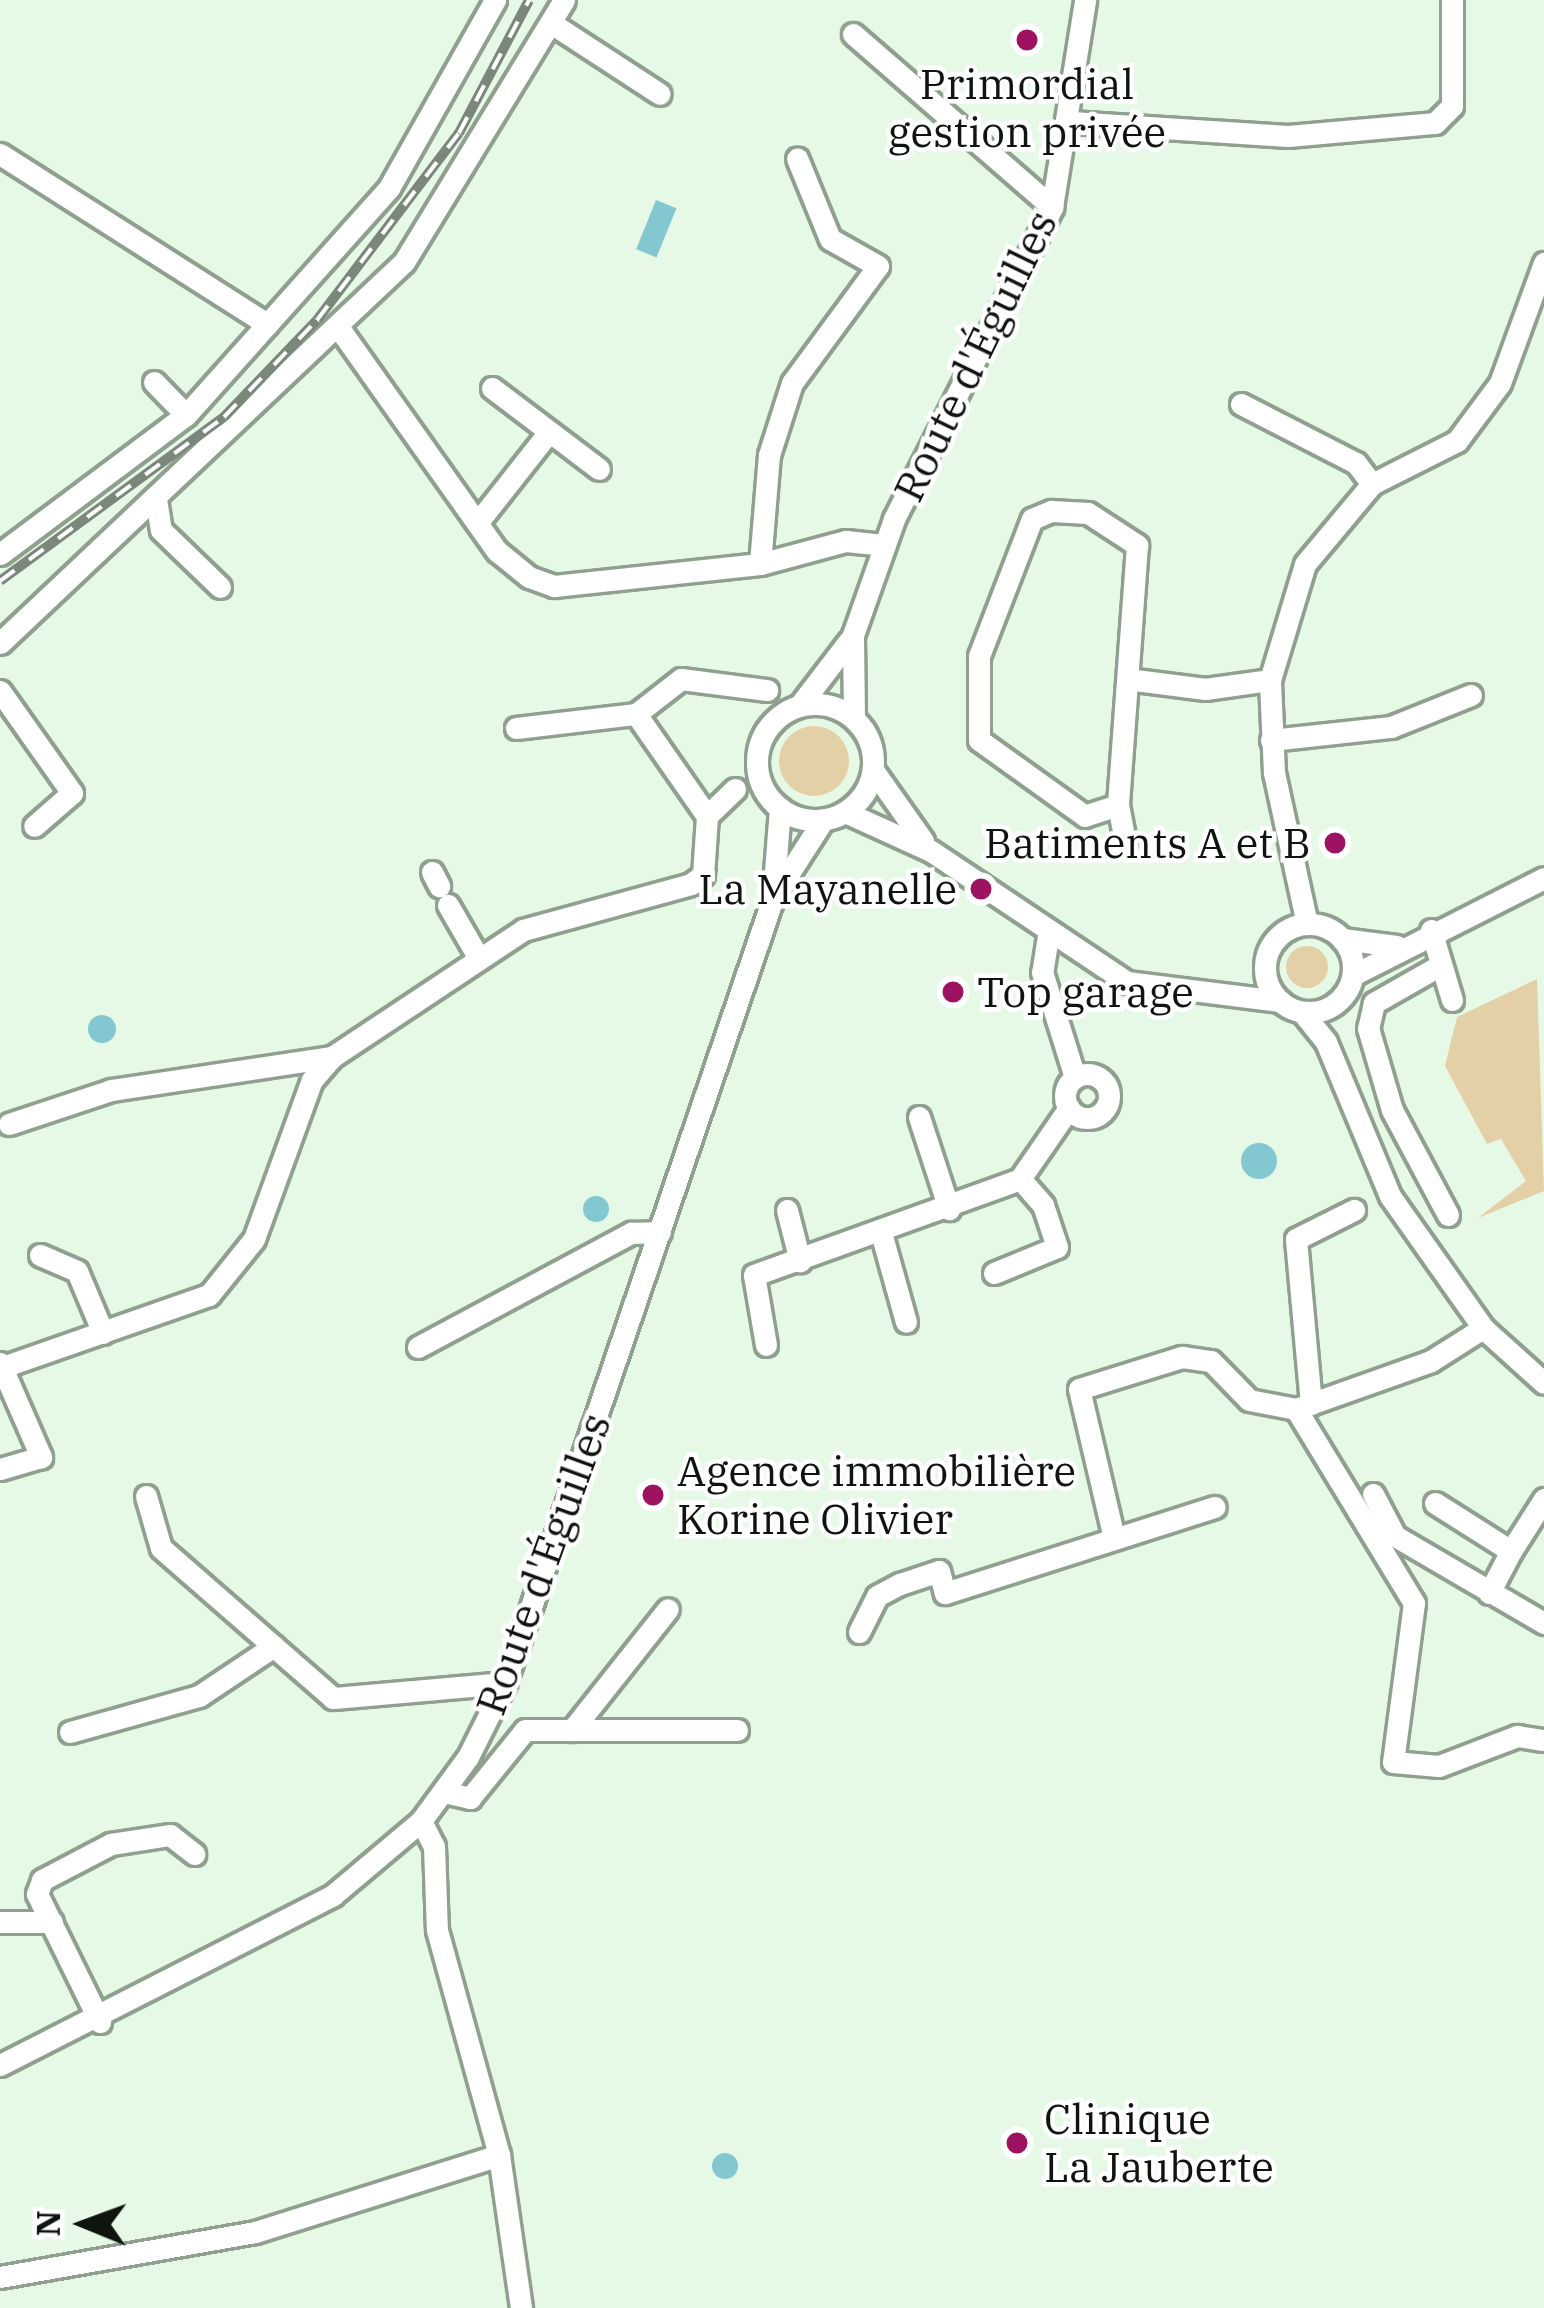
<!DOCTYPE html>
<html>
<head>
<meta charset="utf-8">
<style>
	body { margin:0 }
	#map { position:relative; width:1544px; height:2308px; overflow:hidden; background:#e6f8e6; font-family:"IBM Plex Serif",serif }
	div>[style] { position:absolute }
	.green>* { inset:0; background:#e4d0a7 }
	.round { border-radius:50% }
	.water>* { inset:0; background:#83c8d1; transform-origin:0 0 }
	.roads { filter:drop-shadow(3px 0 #8fa08f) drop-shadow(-3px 0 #8fa08f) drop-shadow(0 3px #8fa08f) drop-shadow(0 -3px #8fa08f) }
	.minor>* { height:21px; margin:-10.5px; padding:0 10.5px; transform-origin:10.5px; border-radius:10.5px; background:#fff }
	.minor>.ring { margin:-10.5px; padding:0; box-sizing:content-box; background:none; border:21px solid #fff; border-radius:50% }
	.rail>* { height:10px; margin-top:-5px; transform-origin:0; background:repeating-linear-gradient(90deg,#fff 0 18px,#7b877b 0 36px); box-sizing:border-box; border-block:3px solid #7b877b }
	.dots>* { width:33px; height:33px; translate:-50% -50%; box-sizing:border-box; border:6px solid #fff; border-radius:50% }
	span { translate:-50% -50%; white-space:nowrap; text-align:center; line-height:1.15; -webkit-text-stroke:9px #fff; paint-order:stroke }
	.poi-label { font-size:42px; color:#0e140e }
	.right { translate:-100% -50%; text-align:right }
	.left { translate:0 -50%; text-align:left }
	.street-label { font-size:42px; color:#0e140e }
	.north { position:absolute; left:24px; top:2164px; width:120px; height:120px; -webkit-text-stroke:9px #fff; paint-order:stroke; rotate:271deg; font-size:33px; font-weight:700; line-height:48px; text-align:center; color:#0e140e }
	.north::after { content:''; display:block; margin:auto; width:42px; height:54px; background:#0e140e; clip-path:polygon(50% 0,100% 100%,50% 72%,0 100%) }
</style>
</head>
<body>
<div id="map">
	<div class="green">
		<i class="round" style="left:779px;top:726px;width:70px;height:70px"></i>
		<i class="round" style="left:1286px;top:946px;width:42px;height:42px"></i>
		<i style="clip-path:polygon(1537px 979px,1544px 1191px,1478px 1218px,1526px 1181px,1501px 1139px,1487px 1144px,1445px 1066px,1457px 1017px)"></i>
	</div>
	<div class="water">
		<i style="left:656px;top:200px;width:22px;height:53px;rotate:22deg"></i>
		<i class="round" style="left:88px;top:1015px;width:28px;height:28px"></i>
		<i class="round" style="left:1241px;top:1143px;width:36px;height:36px"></i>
		<i class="round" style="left:583px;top:1196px;width:26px;height:26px"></i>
		<i class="round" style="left:712px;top:2153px;width:26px;height:26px"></i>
	</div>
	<div class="roads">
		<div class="minor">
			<i style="left:554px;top:25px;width:126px;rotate:33.1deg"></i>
			<i style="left:853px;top:34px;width:264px;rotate:41deg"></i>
			<i style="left:1071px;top:122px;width:217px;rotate:3.7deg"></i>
			<i style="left:1288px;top:136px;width:148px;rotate:-5.1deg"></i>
			<i style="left:1435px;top:123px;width:24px;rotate:-45deg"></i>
			<i style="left:1452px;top:106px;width:106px;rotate:-90deg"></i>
			<i style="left:0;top:154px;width:317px;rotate:32.5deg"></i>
			<i style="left:341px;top:331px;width:270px;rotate:54.7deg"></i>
			<i style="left:497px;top:551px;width:41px;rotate:39.1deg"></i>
			<i style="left:529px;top:577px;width:27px;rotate:20deg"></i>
			<i style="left:554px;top:586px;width:207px;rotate:-6.1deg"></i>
			<i style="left:760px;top:564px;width:89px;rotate:-15deg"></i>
			<i style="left:846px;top:541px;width:39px;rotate:6deg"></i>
			<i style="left:154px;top:382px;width:46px;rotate:45.9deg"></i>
			<i style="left:492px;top:388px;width:134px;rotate:37.1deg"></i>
			<i style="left:1241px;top:404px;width:129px;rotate:27.2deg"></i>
			<i style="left:1356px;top:463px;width:26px;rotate:53deg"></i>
			<i style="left:156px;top:499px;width:31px;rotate:81deg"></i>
			<i style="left:161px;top:530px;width:82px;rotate:44deg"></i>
			<i style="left:478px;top:522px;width:108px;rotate:-51.8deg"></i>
			<i style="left:0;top:554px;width:232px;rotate:-36.8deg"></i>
			<i style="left:186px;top:415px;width:305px;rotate:-48.2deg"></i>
			<i style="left:389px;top:188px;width:216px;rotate:-60.6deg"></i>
			<i style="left:760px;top:564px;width:109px;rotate:-85.3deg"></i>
			<i style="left:769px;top:455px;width:76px;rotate:-72.3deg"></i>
			<i style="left:792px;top:383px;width:145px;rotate:-53.7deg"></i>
			<i style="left:878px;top:266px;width:55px;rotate:-150.6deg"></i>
			<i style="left:830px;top:239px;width:87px;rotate:-112.2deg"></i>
			<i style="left:0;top:643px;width:555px;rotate:-43.32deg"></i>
			<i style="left:404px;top:262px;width:307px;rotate:-58.6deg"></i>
			<i style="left:1135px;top:680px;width:71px;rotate:7.3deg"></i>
			<i style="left:1205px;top:689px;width:66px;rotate:-7.9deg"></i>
			<i style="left:0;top:691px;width:125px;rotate:54.8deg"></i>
			<i style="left:72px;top:793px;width:50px;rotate:139deg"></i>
			<i class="ring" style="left:757px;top:704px;width:95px;height:95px"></i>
			<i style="left:800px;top:705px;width:81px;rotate:-52.6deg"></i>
			<i style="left:636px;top:714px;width:124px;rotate:55.2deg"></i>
			<i style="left:854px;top:718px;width:83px;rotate:-90.7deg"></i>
			<i style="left:853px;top:635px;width:123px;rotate:-70.5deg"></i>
			<i style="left:894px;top:519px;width:350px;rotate:-63.1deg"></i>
			<i style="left:1052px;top:207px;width:210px;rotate:-80.9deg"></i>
			<i style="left:516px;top:728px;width:121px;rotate:-6.7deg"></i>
			<i style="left:636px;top:714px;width:57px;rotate:-37.9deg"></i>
			<i style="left:681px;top:679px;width:87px;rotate:7.3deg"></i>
			<i style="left:1271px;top:740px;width:121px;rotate:-6.2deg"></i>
			<i style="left:1391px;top:727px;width:86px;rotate:-21.8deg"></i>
			<i style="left:873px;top:770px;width:87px;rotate:54.8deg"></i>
			<i style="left:1118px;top:805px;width:35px;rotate:162deg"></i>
			<i style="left:1085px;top:816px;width:130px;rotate:-144.4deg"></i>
			<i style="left:979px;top:740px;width:84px;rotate:-90deg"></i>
			<i style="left:979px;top:656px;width:147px;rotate:-68.9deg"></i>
			<i style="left:1032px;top:519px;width:21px;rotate:-23deg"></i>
			<i style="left:1051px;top:511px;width:37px;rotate:3deg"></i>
			<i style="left:1088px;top:513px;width:59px;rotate:33.1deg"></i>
			<i style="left:1137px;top:545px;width:261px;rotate:94.2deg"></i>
			<i style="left:1118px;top:805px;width:38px;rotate:79deg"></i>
			<i style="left:845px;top:812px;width:94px;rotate:24.4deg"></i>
			<i style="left:931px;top:851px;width:236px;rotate:33.8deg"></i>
			<i style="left:1127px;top:982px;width:154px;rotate:7.1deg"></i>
			<i style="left:432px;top:872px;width:16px;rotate:63deg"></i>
			<i style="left:773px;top:897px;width:89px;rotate:-85.5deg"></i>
			<i style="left:448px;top:905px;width:58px;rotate:59.9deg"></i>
			<i style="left:1307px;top:924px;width:155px;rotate:-102.3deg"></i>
			<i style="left:1274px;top:773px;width:93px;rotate:-92.5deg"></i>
			<i style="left:1270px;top:680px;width:121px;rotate:-73.2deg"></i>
			<i style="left:1305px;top:564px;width:104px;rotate:-50.1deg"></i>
			<i style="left:1372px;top:484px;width:95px;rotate:-26.8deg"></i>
			<i style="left:1457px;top:441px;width:72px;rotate:-53.4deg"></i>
			<i style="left:1500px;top:383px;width:128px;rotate:-69.9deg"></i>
			<i class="ring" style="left:1265px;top:924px;width:67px;height:67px"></i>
			<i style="left:1431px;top:930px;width:73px;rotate:73.3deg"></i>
			<i style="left:1048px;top:936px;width:36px;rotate:99deg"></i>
			<i style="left:1042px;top:972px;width:110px;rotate:72.6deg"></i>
			<i style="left:1342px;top:939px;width:55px;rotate:7.3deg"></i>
			<i style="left:1437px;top:967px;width:73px;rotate:150.3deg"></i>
			<i style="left:1374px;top:1003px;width:26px;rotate:103deg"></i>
			<i style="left:1368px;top:1028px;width:85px;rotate:73.7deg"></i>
			<i style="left:1392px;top:1110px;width:119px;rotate:61.9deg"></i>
			<i style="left:1353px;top:975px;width:214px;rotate:-26.9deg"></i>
			<i style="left:1302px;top:1012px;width:38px;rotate:51deg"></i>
			<i style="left:1326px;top:1042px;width:167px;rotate:67.4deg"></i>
			<i style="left:1390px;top:1196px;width:161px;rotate:54.8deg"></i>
			<i style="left:1483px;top:1328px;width:82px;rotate:42deg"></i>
			<i class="ring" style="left:1065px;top:1074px;width:23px;height:23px"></i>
			<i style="left:919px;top:1117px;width:97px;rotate:71.9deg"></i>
			<i style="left:9px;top:1124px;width:108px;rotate:-18.4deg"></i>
			<i style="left:111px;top:1090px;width:223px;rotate:-8.5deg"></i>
			<i style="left:787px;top:1210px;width:53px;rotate:75.7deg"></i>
			<i style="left:882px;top:1236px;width:89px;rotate:74.4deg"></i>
			<i style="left:40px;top:1255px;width:40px;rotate:23.4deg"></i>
			<i style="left:77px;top:1271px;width:67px;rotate:67.2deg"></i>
			<i style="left:994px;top:1273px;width:68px;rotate:-22.4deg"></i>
			<i style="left:1057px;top:1247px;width:44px;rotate:-108.4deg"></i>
			<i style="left:1043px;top:1205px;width:35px;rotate:-131deg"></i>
			<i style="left:1483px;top:1328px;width:62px;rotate:147.6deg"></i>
			<i style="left:1431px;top:1361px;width:143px;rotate:160.4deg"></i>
			<i style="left:1296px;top:1409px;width:227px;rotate:58.7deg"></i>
			<i style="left:1414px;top:1603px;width:160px;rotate:97.5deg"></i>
			<i style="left:1393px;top:1762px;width:46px;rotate:5deg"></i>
			<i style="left:1439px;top:1766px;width:84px;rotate:-21deg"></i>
			<i style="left:1517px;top:1736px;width:25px;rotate:9deg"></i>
			<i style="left:766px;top:1345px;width:71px;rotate:-99.7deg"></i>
			<i style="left:754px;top:1275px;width:283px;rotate:-19.8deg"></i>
			<i style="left:1020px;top:1179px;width:86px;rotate:-55.4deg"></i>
			<i style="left:418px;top:1347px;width:242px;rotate:-28.2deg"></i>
			<i style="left:631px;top:1233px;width:29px;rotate:-2deg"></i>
			<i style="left:0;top:1363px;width:103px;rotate:66.4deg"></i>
			<i style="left:41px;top:1457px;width:43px;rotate:163.7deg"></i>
			<i style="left:0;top:1368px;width:221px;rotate:-19.3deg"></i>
			<i style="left:209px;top:1295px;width:72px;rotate:-51.2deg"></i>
			<i style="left:254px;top:1239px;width:169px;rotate:-70deg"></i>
			<i style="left:312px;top:1080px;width:30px;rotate:-49deg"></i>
			<i style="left:332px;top:1057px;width:229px;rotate:-33.6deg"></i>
			<i style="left:523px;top:930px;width:174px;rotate:-15.3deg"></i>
			<i style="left:691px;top:884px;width:15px;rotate:-37deg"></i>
			<i style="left:703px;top:875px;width:59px;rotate:-86.1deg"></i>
			<i style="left:707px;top:816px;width:39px;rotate:-44deg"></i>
			<i style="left:1311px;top:1404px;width:166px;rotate:-95.2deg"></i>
			<i style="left:1296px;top:1239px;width:65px;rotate:-26.6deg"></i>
			<i style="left:1373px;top:1494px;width:47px;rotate:62.4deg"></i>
			<i style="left:1395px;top:1536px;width:173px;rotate:30.3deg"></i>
			<i style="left:146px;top:1496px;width:54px;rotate:73.9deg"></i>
			<i style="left:161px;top:1548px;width:228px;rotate:41.1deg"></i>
			<i style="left:333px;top:1698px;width:173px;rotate:-5deg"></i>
			<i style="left:1435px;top:1503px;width:90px;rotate:32.3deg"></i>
			<i style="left:1511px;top:1551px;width:62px;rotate:-57.6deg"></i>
			<i style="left:1114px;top:1538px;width:153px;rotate:-103.2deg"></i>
			<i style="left:1079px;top:1389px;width:108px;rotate:-17.3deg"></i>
			<i style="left:1182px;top:1357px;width:29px;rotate:8deg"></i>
			<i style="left:1211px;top:1361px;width:54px;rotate:45.7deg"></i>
			<i style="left:1249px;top:1400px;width:48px;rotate:10.8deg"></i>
			<i style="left:1489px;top:1593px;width:47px;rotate:-62.4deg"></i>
			<i style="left:859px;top:1632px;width:40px;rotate:-63.4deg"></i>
			<i style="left:877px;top:1596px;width:26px;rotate:-28deg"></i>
			<i style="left:900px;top:1584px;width:41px;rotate:-18.4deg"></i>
			<i style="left:939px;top:1571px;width:23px;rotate:75deg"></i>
			<i style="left:945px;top:1593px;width:283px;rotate:-17.7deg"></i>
			<i style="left:572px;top:1730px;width:154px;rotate:-51.6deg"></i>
			<i style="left:70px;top:1732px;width:134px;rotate:-15.6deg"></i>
			<i style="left:199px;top:1696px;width:90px;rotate:-33.7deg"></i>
			<i style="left:444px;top:1792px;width:27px;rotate:13deg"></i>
			<i style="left:470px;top:1798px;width:87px;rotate:-51deg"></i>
			<i style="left:525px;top:1730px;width:212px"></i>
			<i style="left:421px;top:1821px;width:28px;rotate:63deg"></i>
			<i style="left:434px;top:1846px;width:84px;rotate:88deg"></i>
			<i style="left:437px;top:1930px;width:233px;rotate:74.6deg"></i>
			<i style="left:499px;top:2155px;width:155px;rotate:81.8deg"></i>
			<i style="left:0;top:1922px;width:52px"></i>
			<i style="left:100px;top:2022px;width:143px;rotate:-116.2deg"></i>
			<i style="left:37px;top:1894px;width:15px;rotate:-70deg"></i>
			<i style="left:42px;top:1880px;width:78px;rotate:-27.6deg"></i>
			<i style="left:111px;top:1844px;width:60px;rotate:-8.7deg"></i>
			<i style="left:170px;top:1835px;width:31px;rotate:38deg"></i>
			<i style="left:0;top:2065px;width:374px;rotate:-27deg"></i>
			<i style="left:333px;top:1895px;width:115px;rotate:-40.1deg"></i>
			<i style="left:421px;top:1821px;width:79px;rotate:-53.7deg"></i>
			<i style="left:468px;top:1757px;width:83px;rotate:-63.4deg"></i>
			<i style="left:505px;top:1683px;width:829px;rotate:-71.15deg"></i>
			<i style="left:773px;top:898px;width:93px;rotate:-57.3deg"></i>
			<i style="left:0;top:2277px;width:259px;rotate:-10deg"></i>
			<i style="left:255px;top:2232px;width:256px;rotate:-17.5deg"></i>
		</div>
	</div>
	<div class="rail">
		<i style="left:0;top:581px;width:278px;rotate:-36.2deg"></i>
		<i style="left:224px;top:417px;width:134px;rotate:-46.2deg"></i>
		<i style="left:317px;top:320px;width:235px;rotate:-52.8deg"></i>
		<i style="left:459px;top:133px;width:150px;rotate:-62.2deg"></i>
	</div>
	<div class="dots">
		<i style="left:1027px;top:40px;background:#9d1362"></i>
		<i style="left:1335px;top:843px;background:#9d1362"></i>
		<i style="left:981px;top:889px;background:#9d1362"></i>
		<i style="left:953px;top:992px;background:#9d1362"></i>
		<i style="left:653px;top:1495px;background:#9d1362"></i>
		<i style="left:1017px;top:2143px;background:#9d1362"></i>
	</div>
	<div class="poi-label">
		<span style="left:1027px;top:108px">Primordial<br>gestion privée</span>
		<span class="right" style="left:1311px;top:843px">Batiments A et B</span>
		<span class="right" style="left:957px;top:889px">La Mayanelle</span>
		<span class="left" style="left:977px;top:992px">Top garage</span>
		<span class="left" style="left:677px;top:1495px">Agence immobilière<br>Korine Olivier</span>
		<span class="left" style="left:1044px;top:2143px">Clinique<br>La Jauberte</span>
	</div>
	<div class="street-label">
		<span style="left:975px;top:356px;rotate:-64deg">Route d'Éguilles</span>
		<span style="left:543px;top:1564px;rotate:-70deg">Route d'Éguilles</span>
	</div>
	<div class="north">N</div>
</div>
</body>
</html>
